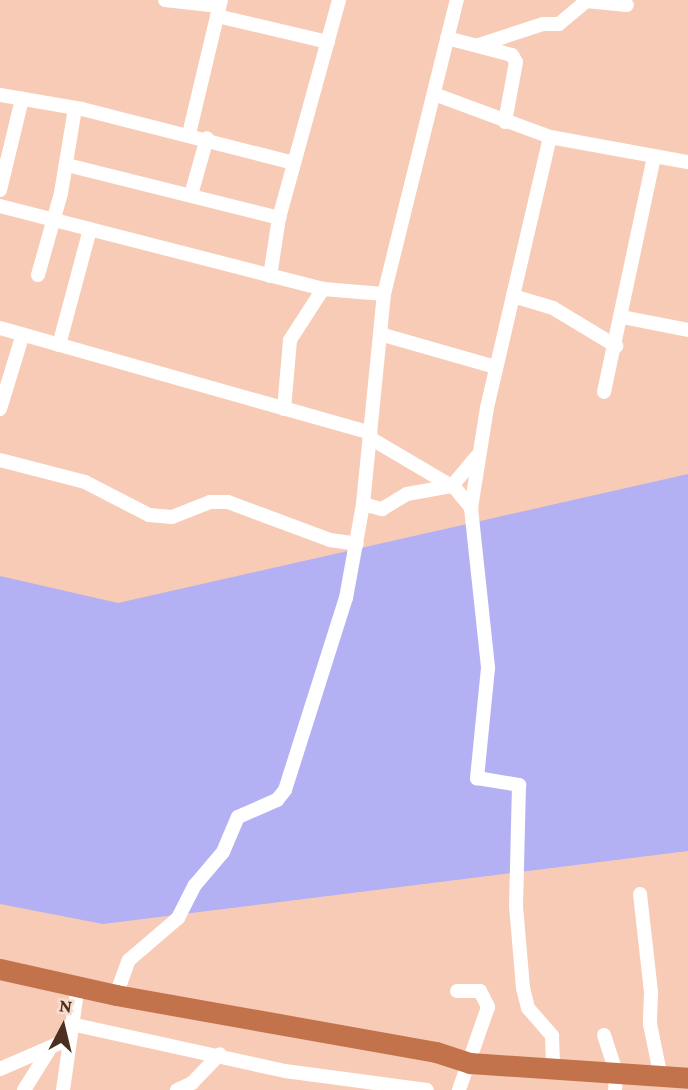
<!DOCTYPE html>
<html>
<head>
<meta charset="utf-8">
<style>
	body { margin:0 }
	#map { position:relative; width:688px; height:1090px; overflow:hidden; background:#f7cbb6; font-family:"Crimson Pro",serif }
	div>[style] { position:absolute }
	.green>* { inset:0; background:#b4b0f4 }
	.minor>* { height:14px; margin:-7px; padding:0 7px; transform-origin:7px; border-radius:7px; background:#fff }
	.highway>* { height:21px; margin:-10.5px; padding:0 10.5px; transform-origin:10.5px; border-radius:10.5px; background:#c2734c }
	span { translate:-50% -50%; white-space:nowrap; text-align:center; line-height:1.15; -webkit-text-stroke:7px #fadcce; paint-order:stroke }
	.north { position:absolute; left:28px; top:992px; width:70px; height:70px; -webkit-text-stroke:5px #fadcce; paint-order:stroke; rotate:7deg; font-size:19px; font-weight:700; line-height:28px; text-align:center; color:#4b2f21 }
	.north::after { content:''; display:block; margin:auto; width:24px; height:32px; background:#4b2f21; clip-path:polygon(50% 0,100% 100%,50% 72%,0 100%) }
</style>
</head>
<body>
<div id="map">
	<div class="green">
		<i style="clip-path:polygon(688px 474px,688px 851px,103px 924px,0 904px,0 576px,118px 603px)"></i>
	</div>
	<div class="minor">
		<i style="left:165px;top:0;width:54px;rotate:6.3deg"></i>
		<i style="left:217px;top:16px;width:114px;rotate:13.2deg"></i>
		<i style="left:447px;top:38px;width:67px;rotate:14.7deg"></i>
		<i style="left:512px;top:55px;width:8px;rotate:60deg"></i>
		<i style="left:516px;top:62px;width:61px;rotate:100.4deg"></i>
		<i style="left:479px;top:45px;width:67px;rotate:-18.2deg"></i>
		<i style="left:543px;top:24px;width:16px"></i>
		<i style="left:559px;top:24px;width:35px;rotate:-40deg"></i>
		<i style="left:586px;top:1px;width:41px;rotate:5.6deg"></i>
		<i style="left:434px;top:94px;width:124px;rotate:20.3deg"></i>
		<i style="left:550px;top:137px;width:140px;rotate:10.3deg"></i>
		<i style="left:0;top:95px;width:83px;rotate:9.7deg"></i>
		<i style="left:82px;top:109px;width:219px;rotate:14.3deg"></i>
		<i style="left:189px;top:134px;width:138px;rotate:-76.6deg"></i>
		<i style="left:550px;top:137px;width:278px;rotate:103.1deg"></i>
		<i style="left:487px;top:408px;width:101px;rotate:99.1deg"></i>
		<i style="left:471px;top:508px;width:161px;rotate:83.9deg"></i>
		<i style="left:488px;top:668px;width:111px;rotate:95.7deg"></i>
		<i style="left:477px;top:778px;width:43px;rotate:9.5deg"></i>
		<i style="left:519px;top:785px;width:121px;rotate:91.4deg"></i>
		<i style="left:516px;top:906px;width:82px;rotate:85.1deg"></i>
		<i style="left:523px;top:988px;width:21px;rotate:76deg"></i>
		<i style="left:528px;top:1008px;width:37px;rotate:49deg"></i>
		<i style="left:552px;top:1036px;width:34px;rotate:88deg"></i>
		<i style="left:67px;top:165px;width:219px;rotate:14deg"></i>
		<i style="left:0;top:190px;width:94px;rotate:-76.4deg"></i>
		<i style="left:191px;top:195px;width:59px;rotate:-74.3deg"></i>
		<i style="left:0;top:206px;width:333px;rotate:14.4deg"></i>
		<i style="left:323px;top:289px;width:61px;rotate:4.7deg"></i>
		<i style="left:38px;top:275px;width:85px;rotate:-74.3deg"></i>
		<i style="left:61px;top:193px;width:86px;rotate:-80.6deg"></i>
		<i style="left:270px;top:276px;width:59px;rotate:-81.2deg"></i>
		<i style="left:279px;top:218px;width:226px;rotate:-74.6deg"></i>
		<i style="left:513px;top:296px;width:42px;rotate:16.7deg"></i>
		<i style="left:553px;top:308px;width:74px;rotate:31.1deg"></i>
		<i style="left:622px;top:317px;width:67px;rotate:11.1deg"></i>
		<i style="left:0;top:328px;width:385px;rotate:15.8deg"></i>
		<i style="left:380px;top:334px;width:121px;rotate:15.9deg"></i>
		<i style="left:59px;top:345px;width:120px;rotate:-75deg"></i>
		<i style="left:604px;top:392px;width:240px;rotate:-78deg"></i>
		<i style="left:0;top:409px;width:78px;rotate:-73deg"></i>
		<i style="left:284px;top:409px;width:69px;rotate:-85deg"></i>
		<i style="left:290px;top:340px;width:61px;rotate:-57.1deg"></i>
		<i style="left:370px;top:438px;width:99px;rotate:30.5deg"></i>
		<i style="left:455px;top:488px;width:26px;rotate:51deg"></i>
		<i style="left:0;top:460px;width:88px;rotate:14.5deg"></i>
		<i style="left:85px;top:482px;width:72px;rotate:27.3deg"></i>
		<i style="left:149px;top:515px;width:23px;rotate:5deg"></i>
		<i style="left:172px;top:517px;width:41px;rotate:-21.5deg"></i>
		<i style="left:210px;top:502px;width:18px"></i>
		<i style="left:228px;top:502px;width:109px;rotate:20.4deg"></i>
		<i style="left:330px;top:540px;width:27px;rotate:8deg"></i>
		<i style="left:363px;top:504px;width:20px;rotate:15deg"></i>
		<i style="left:382px;top:509px;width:29px;rotate:-31deg"></i>
		<i style="left:407px;top:494px;width:46px;rotate:-10.1deg"></i>
		<i style="left:452px;top:486px;width:39px;rotate:-50deg"></i>
		<i style="left:640px;top:894px;width:99px;rotate:83.6deg"></i>
		<i style="left:651px;top:992px;width:32px;rotate:92deg"></i>
		<i style="left:650px;top:1024px;width:55px;rotate:78.5deg"></i>
		<i style="left:457px;top:991px;width:23px"></i>
		<i style="left:480px;top:991px;width:18px;rotate:63deg"></i>
		<i style="left:488px;top:1007px;width:88px;rotate:109.3deg"></i>
		<i style="left:116px;top:995px;width:37px;rotate:-70deg"></i>
		<i style="left:129px;top:960px;width:65px;rotate:-40.6deg"></i>
		<i style="left:178px;top:918px;width:37px;rotate:-63deg"></i>
		<i style="left:195px;top:885px;width:43px;rotate:-49.7deg"></i>
		<i style="left:223px;top:852px;width:38px;rotate:-67deg"></i>
		<i style="left:238px;top:817px;width:43px;rotate:-23.6deg"></i>
		<i style="left:277px;top:800px;width:13px;rotate:-51deg"></i>
		<i style="left:285px;top:790px;width:201px;rotate:-72.4deg"></i>
		<i style="left:346px;top:598px;width:96px;rotate:-79.7deg"></i>
		<i style="left:363px;top:504px;width:211px;rotate:-84.3deg"></i>
		<i style="left:384px;top:294px;width:303px;rotate:-76.1deg"></i>
		<i style="left:71px;top:1024px;width:219px;rotate:12.4deg"></i>
		<i style="left:285px;top:1071px;width:143px;rotate:7.6deg"></i>
		<i style="left:604px;top:1035px;width:40px;rotate:72deg"></i>
		<i style="left:616px;top:1073px;width:17px;rotate:93deg"></i>
		<i style="left:0;top:1069px;width:75px;rotate:-23.5deg"></i>
		<i style="left:24px;top:1090px;width:47px;rotate:-58deg"></i>
		<i style="left:63px;top:1090px;width:106px;rotate:-81.9deg"></i>
		<i style="left:177px;top:1090px;width:17px;rotate:-25deg"></i>
		<i style="left:192px;top:1083px;width:40px;rotate:-46deg"></i>
	</div>
	<div class="highway">
		<i style="left:0;top:969px;width:119px;rotate:12.6deg"></i>
		<i style="left:116px;top:995px;width:325px;rotate:10.1deg"></i>
		<i style="left:436px;top:1052px;width:36px;rotate:18deg"></i>
		<i style="left:470px;top:1063px;width:219px;rotate:3.9deg"></i>
	</div>
	<div class="north">N</div>
</div>
</body>
</html>
